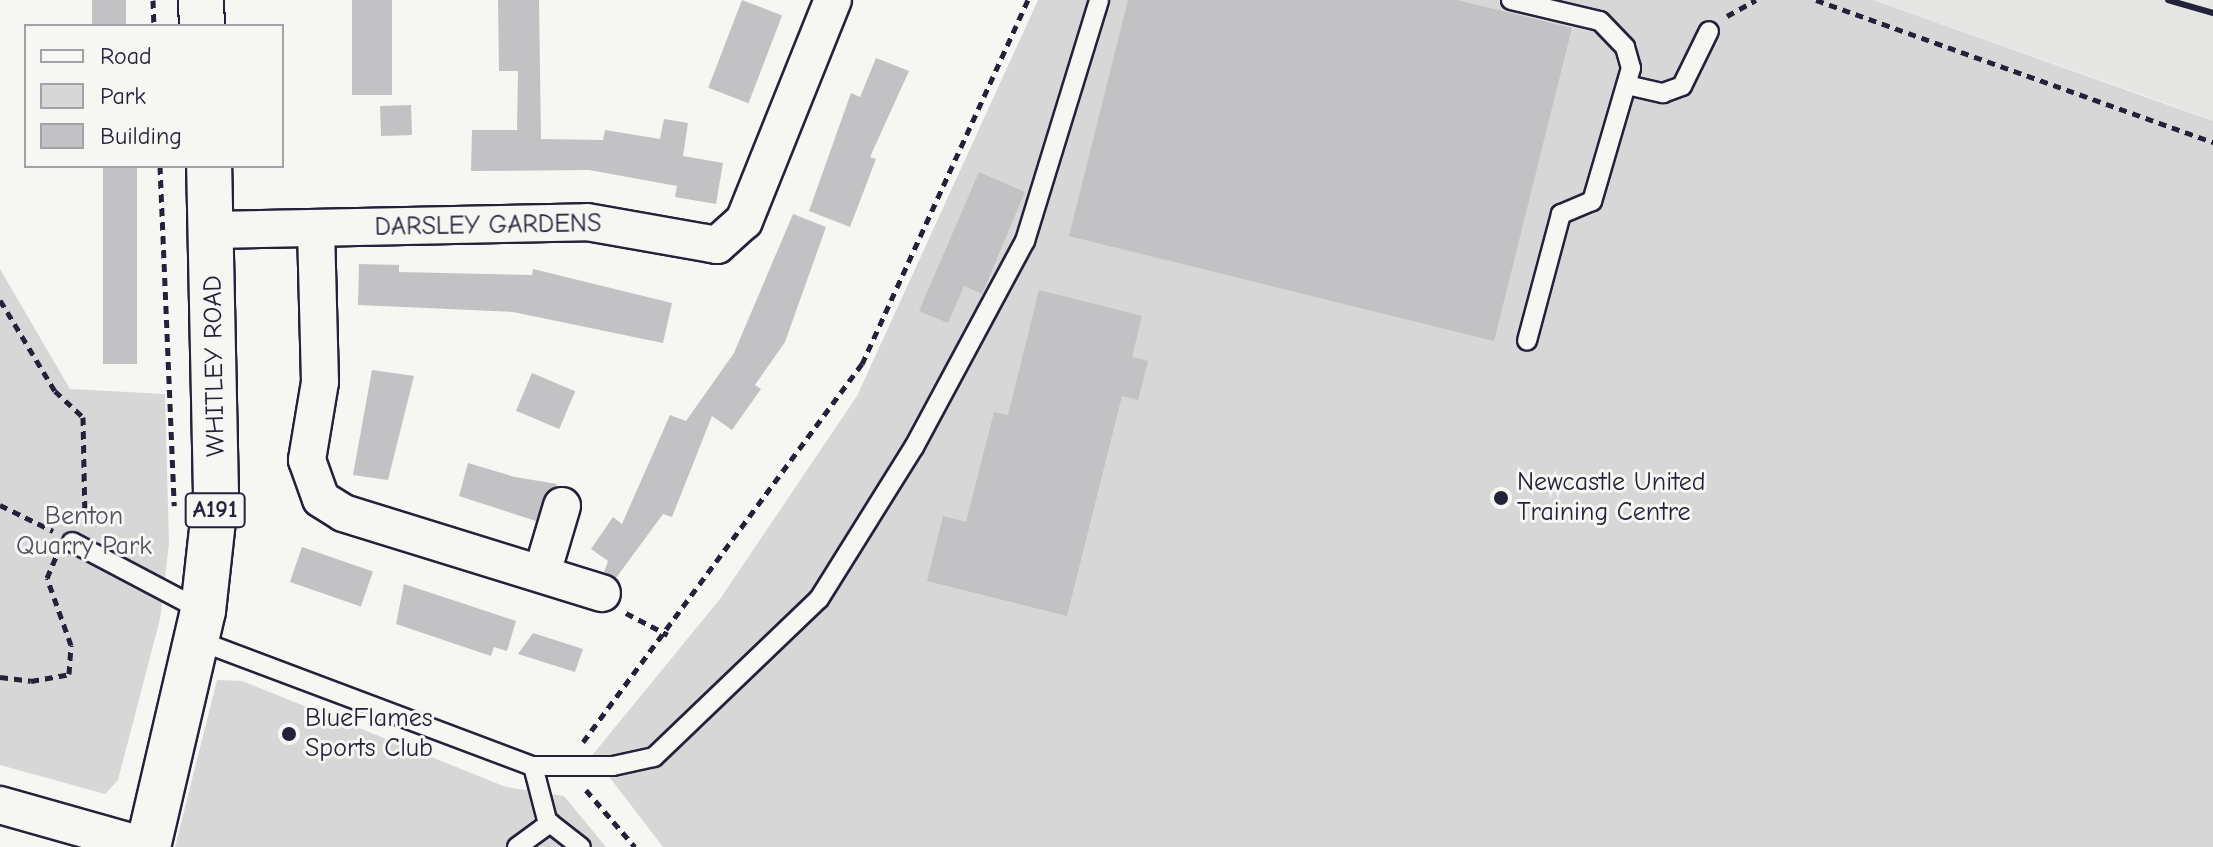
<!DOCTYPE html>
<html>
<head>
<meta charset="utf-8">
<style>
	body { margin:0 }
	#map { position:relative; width:2213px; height:847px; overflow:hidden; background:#f6f6f2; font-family:"Comic Neue",sans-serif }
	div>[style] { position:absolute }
	.built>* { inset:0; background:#e6e6e4 }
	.green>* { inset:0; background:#d7d7d7 }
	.building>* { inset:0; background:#c2c2c4; transform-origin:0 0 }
	.path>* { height:5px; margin-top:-2.5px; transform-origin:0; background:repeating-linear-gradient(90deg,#22223b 0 8px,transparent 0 14px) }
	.roads { filter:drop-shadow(2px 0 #22223b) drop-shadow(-2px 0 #22223b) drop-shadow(0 2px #22223b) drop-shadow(0 -2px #22223b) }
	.service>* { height:18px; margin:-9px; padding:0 9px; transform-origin:9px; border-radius:9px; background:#f6f6f2 }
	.minor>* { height:36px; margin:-18px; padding:0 18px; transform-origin:18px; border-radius:18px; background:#f6f6f2 }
	.primary>* { height:44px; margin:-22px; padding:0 22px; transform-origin:22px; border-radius:22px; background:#f6f6f2 }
	.rail>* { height:6px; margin:-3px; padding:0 3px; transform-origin:3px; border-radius:3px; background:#22223b }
	.dots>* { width:22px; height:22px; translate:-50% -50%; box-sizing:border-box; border:4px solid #f6f6f2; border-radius:50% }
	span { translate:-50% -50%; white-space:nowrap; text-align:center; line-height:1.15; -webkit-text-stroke:6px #f6f6f2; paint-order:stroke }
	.shield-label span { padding:2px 6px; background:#f6f6f2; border:2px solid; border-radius:6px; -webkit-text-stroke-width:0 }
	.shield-label { font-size:24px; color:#22223b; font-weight:700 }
	.street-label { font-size:26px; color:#22223b }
	.poi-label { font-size:26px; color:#22223b }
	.left { translate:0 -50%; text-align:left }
	.park-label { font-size:26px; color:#4f4f62 }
	.legend { position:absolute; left:24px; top:24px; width:260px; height:144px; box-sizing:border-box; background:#f6f6f2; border:2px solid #a1a1a9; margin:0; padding:10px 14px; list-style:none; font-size:24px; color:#22223b }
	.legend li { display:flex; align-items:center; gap:16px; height:40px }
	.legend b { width:40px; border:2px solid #a1a1a9 }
</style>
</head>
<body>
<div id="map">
	<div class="built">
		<i style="clip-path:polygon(1873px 0,2213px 0,2213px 121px,2154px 99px)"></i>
	</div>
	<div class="green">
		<i style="clip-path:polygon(1038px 0,1873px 0,2213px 121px,2213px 847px,663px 847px,607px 774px,585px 764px,720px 599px,857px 396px)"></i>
		<i style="clip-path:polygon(0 269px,70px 389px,165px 394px,169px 543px,160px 619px,118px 780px,105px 794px,0 765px)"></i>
		<i style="clip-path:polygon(217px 680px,242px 681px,506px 787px,564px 796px,606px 847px,175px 847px)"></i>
	</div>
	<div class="building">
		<i style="left:92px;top:0;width:34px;height:26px"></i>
		<i style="left:352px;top:0;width:40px;height:95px"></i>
		<i style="clip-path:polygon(498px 0,539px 0,541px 139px,603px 140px,605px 130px,660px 139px,664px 119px,688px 123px,683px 156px,723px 163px,716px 204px,675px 197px,677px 186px,589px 170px,471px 171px,472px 130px,517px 130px,518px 71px,499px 71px)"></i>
		<i style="left:742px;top:0;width:43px;height:94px;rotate:21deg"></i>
		<i style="clip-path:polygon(1128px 0,1457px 0,1572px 28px,1494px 341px,1069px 236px)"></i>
		<i style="clip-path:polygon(876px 58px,909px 71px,870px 157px,876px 159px,850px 227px,809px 211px,851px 93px,860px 97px)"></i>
		<i style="left:411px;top:105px;width:30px;height:31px;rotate:88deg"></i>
		<i style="left:103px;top:166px;width:34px;height:198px"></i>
		<i style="clip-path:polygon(979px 172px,1025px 192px,982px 294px,964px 286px,948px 323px,919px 311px)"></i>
		<i style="clip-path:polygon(793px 214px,826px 227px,785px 342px,755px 385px,761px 389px,732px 430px,712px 416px,672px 517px,663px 514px,616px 578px,604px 572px,608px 561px,591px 549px,613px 517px,622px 524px,670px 415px,686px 421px,734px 353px)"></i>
		<i style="clip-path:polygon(359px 264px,399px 265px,399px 272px,532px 275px,533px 269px,672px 303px,663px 343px,513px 312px,358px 305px)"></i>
		<i style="clip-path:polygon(1039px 290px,1142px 316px,1132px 357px,1148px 361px,1138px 400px,1122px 396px,1067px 616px,927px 581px,943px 516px,966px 522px,994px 412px,1008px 415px)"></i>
		<i style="clip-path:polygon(372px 370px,414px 376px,388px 480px,353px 475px)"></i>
		<i style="left:532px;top:373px;width:47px;height:41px;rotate:23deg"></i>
		<i style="clip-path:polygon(468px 463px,515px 477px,557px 484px,536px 521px,459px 496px)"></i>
		<i style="left:302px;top:547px;width:75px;height:37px;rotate:19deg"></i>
		<i style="clip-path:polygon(404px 584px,516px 621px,507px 651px,494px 647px,491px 656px,396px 624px)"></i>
		<i style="clip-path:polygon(533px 633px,583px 649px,575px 672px,518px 654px)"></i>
	</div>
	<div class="path">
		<i style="left:153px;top:0;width:26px;rotate:88deg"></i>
		<i style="left:1816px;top:0;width:422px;rotate:19.7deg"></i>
		<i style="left:1727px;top:16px;width:33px;rotate:-29deg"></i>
		<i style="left:160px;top:166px;width:340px;rotate:87.6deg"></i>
		<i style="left:0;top:300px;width:106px;rotate:58.9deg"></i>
		<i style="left:55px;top:391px;width:38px;rotate:43deg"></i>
		<i style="left:83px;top:417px;width:104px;rotate:88.9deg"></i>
		<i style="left:0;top:505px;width:59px;rotate:26.1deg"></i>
		<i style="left:626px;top:613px;width:47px;rotate:27.6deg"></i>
		<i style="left:0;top:677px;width:31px;rotate:7deg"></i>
		<i style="left:31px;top:681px;width:39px;rotate:-10deg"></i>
		<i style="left:69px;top:674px;width:29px;rotate:-86deg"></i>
		<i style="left:71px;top:645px;width:71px;rotate:-109.7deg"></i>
		<i style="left:47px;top:578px;width:23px;rotate:-67deg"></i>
		<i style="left:583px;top:742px;width:470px;rotate:-53.6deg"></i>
		<i style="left:862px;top:364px;width:400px;rotate:-65.5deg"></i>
		<i style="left:586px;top:790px;width:75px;rotate:49.3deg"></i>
	</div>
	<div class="roads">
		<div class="service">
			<i style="left:1511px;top:0;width:91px;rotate:13.3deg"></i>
			<i style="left:1600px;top:21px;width:36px;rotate:46deg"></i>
			<i style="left:1625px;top:47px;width:22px;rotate:74deg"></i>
			<i style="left:1631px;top:68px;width:139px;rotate:106.3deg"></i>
			<i style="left:1592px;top:201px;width:34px;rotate:157deg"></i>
			<i style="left:1561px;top:214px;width:131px;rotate:105deg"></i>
			<i style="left:1627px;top:85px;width:37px;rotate:13deg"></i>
			<i style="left:1663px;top:93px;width:20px;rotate:-20deg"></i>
			<i style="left:1682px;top:86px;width:61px;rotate:-63.9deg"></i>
			<i style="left:72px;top:542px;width:148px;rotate:27.8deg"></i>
			<i style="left:197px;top:640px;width:359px;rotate:20.6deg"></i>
			<i style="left:533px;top:766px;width:80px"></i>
			<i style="left:613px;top:766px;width:42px;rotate:-12.4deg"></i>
			<i style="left:654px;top:757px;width:228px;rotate:-43.8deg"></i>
			<i style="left:819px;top:599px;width:179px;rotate:-58deg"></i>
			<i style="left:914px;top:447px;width:234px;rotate:-61.7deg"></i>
			<i style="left:1025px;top:241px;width:252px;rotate:-72.9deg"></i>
			<i style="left:533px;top:766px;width:60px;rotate:75.5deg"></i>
			<i style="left:517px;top:847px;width:41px;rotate:-36deg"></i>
			<i style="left:550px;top:823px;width:39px;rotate:38deg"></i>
		</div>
		<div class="minor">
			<i style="left:316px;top:229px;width:153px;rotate:88.5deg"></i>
			<i style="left:320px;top:382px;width:79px;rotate:99.5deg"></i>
			<i style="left:307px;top:460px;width:41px;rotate:70.3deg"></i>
			<i style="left:321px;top:499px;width:26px;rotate:32deg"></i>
			<i style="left:343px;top:513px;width:271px;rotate:17.2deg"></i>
			<i style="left:213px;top:230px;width:374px;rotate:-1.2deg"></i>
			<i style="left:587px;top:222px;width:132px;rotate:10deg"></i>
			<i style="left:717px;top:245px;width:36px;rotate:-42deg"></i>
			<i style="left:744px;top:221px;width:238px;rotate:-68.1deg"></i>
			<i style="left:542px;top:573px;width:70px;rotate:-73.4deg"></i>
			<i style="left:0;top:805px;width:154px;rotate:15.8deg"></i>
		</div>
		<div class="primary">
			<i style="left:201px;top:0;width:26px;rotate:88deg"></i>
			<i style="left:148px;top:847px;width:242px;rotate:-76.9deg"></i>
			<i style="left:203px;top:611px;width:118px;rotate:-83.7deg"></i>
			<i style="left:216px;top:494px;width:328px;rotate:-91.2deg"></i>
		</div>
	</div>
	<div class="rail">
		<i style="left:2168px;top:0;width:47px;rotate:16.1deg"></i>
	</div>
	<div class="dots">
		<i style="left:1501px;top:498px;background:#22223b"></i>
		<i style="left:289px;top:734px;background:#22223b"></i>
	</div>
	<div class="shield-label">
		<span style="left:215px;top:510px">A191</span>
	</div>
	<div class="street-label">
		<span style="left:488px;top:226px;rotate:-1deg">DARSLEY GARDENS</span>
		<span style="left:215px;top:366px;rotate:-91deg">WHITLEY ROAD</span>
	</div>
	<div class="poi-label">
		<span class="left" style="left:1517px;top:498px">Newcastle United<br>Training Centre</span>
		<span class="left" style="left:305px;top:734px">BlueFlames<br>Sports Club</span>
	</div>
	<div class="park-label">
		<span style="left:84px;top:532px">Benton<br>Quarry Park</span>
	</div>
	<ul class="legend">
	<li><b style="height:10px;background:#f6f6f2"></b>Road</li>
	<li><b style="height:22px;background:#d7d7d7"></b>Park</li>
	<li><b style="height:22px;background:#c2c2c4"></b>Building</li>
	</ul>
</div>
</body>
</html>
